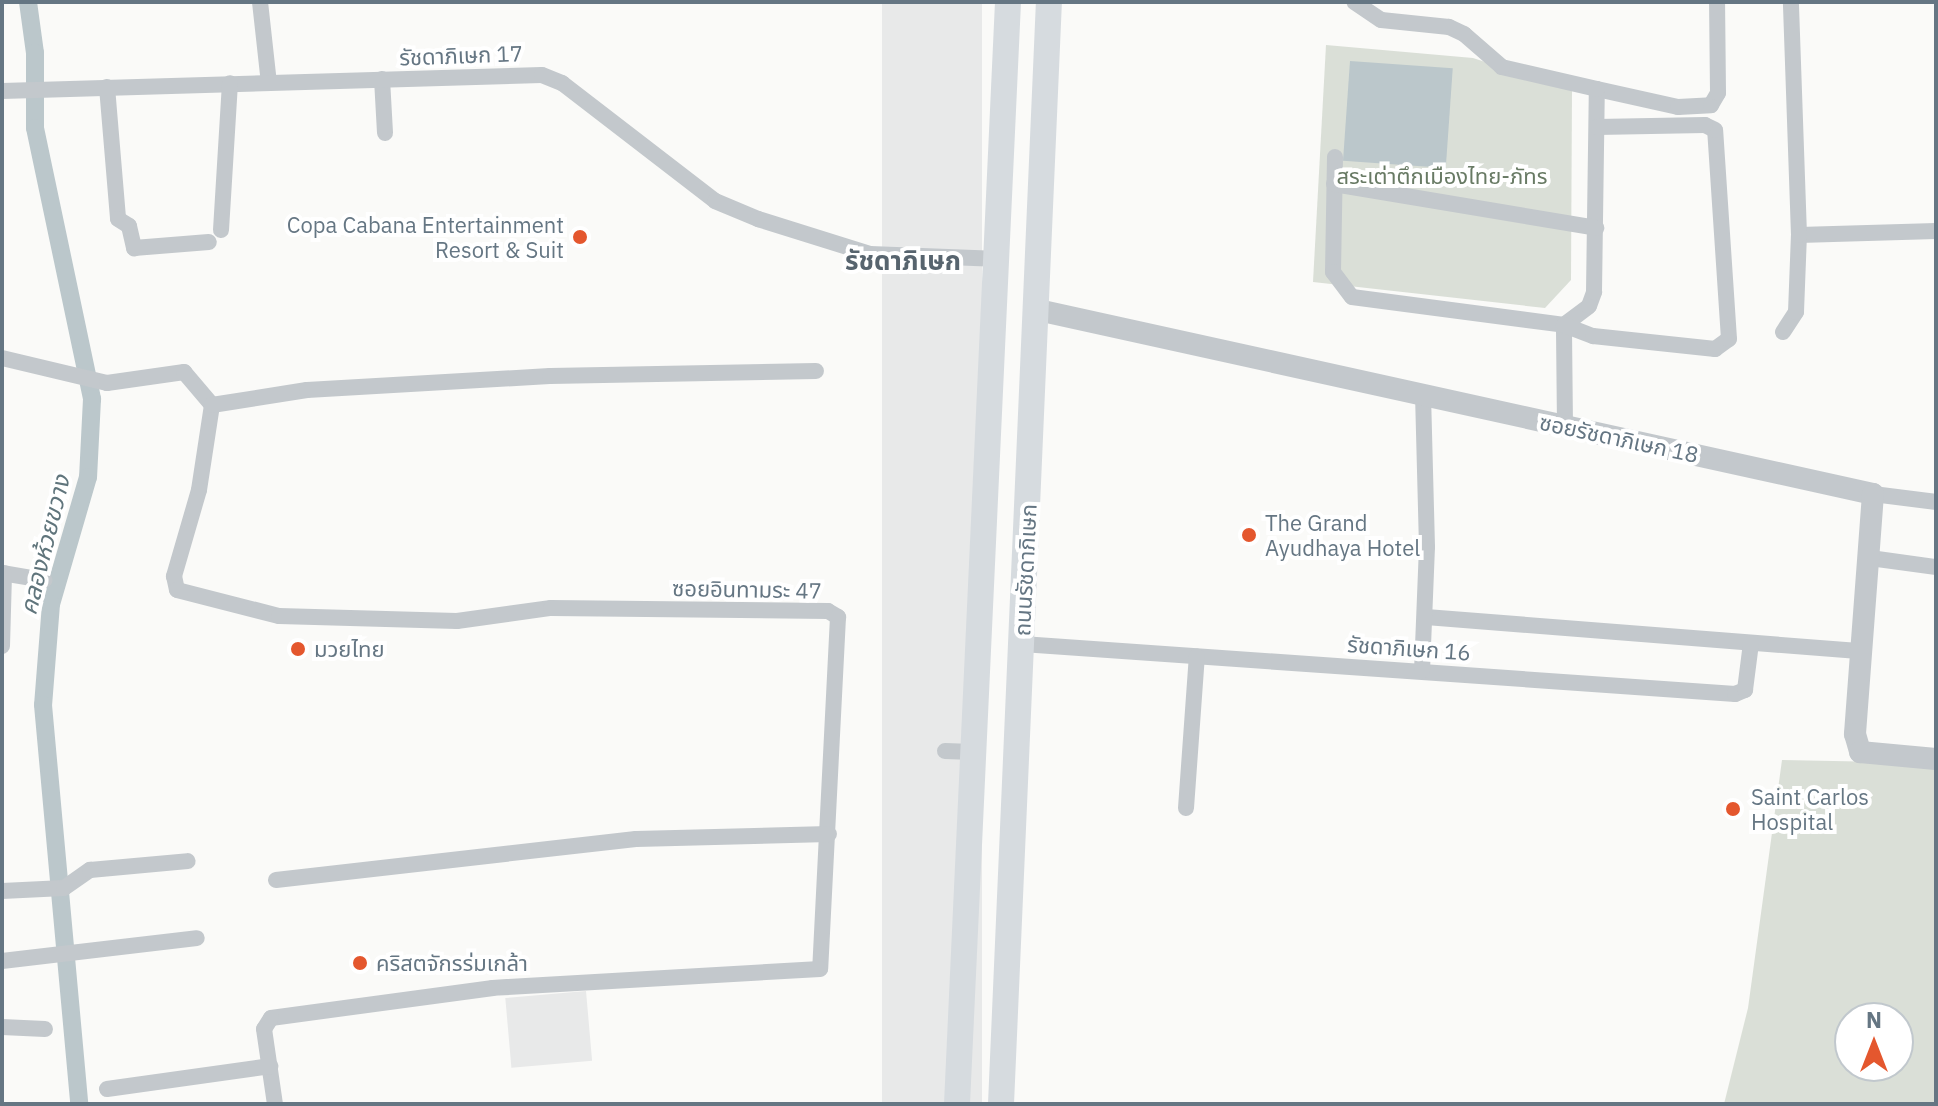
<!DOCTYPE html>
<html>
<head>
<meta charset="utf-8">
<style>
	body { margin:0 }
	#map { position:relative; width:1938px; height:1106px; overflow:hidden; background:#fafaf8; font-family:"IBM Plex Sans","Noto Sans Thai",sans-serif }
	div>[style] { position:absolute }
	.built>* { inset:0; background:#e8e9e9; transform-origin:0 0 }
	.green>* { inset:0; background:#dadfd7 }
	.water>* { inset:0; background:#bbc7cb; transform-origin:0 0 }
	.canal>* { height:18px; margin:-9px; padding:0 9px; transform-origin:9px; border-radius:9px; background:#bbc7cb }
	.minor>* { height:16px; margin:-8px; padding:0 8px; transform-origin:8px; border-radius:8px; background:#c3c8cc }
	.tertiary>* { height:22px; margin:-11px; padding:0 11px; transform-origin:11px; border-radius:11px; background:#c3c8cc }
	.primary>* { height:26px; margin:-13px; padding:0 13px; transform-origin:13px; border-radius:13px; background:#d6dbdf }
	.dots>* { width:22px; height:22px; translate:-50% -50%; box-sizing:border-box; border:4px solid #fff; border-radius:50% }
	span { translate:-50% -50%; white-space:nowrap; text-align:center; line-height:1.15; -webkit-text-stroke:8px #fff; paint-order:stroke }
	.street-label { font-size:22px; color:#657683 }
	.park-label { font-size:22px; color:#687a64 }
	.poi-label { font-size:22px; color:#657683 }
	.right { translate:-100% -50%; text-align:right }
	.left { translate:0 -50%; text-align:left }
	.water-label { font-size:24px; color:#60757c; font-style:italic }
	.quarter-label { font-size:26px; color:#57646e; font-weight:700 }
	.frame { position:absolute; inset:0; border:4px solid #657683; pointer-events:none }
	.north { position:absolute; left:1834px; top:1002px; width:80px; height:80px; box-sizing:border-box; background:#fff; border:2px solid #c1c8cd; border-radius:50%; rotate:0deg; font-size:22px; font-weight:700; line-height:32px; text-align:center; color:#657683 }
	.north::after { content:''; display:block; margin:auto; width:28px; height:36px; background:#e4572e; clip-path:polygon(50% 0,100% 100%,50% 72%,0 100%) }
</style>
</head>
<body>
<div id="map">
	<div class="built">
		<i style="left:882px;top:2px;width:100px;height:1103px"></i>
		<i style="left:586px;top:991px;width:70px;height:81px;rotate:85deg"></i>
	</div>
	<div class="green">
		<i style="clip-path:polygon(1326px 45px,1473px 58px,1572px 90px,1571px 280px,1545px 308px,1313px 282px)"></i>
		<i style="clip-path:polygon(evenodd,1782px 760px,1936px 763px,1936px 1104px,1724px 1104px,1748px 1008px,1782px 760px,1850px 1018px,1898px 1018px,1898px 1066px,1850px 1066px,1850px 1018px)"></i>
	</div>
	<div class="water">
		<i style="left:1350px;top:61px;width:103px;height:100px;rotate:4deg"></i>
	</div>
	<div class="canal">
		<i style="left:28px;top:2px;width:51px;rotate:82.2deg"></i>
		<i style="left:35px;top:53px;width:75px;rotate:90deg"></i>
		<i style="left:35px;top:128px;width:277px;rotate:78.1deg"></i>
		<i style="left:92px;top:399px;width:78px;rotate:92.9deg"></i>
		<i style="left:88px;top:477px;width:132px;rotate:106.2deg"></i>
		<i style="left:51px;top:604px;width:101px;rotate:94.5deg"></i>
		<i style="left:43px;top:705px;width:401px;rotate:84.8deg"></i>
	</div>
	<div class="minor">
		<i style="left:260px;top:2px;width:81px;rotate:83.7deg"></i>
		<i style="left:382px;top:79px;width:54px;rotate:86.8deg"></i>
		<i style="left:107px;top:87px;width:132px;rotate:85.2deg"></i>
		<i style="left:118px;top:219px;width:13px;rotate:32deg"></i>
		<i style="left:129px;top:226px;width:23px;rotate:77deg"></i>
		<i style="left:134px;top:248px;width:75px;rotate:-4.6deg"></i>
		<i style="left:1597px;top:89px;width:83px;rotate:12.5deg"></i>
		<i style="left:1678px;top:107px;width:33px;rotate:-3deg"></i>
		<i style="left:1711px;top:105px;width:14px;rotate:-60deg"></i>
		<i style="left:1718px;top:93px;width:91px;rotate:-90.6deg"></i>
		<i style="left:2px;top:91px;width:540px;rotate:-1.7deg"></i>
		<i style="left:542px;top:75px;width:22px;rotate:22deg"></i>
		<i style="left:562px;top:83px;width:193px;rotate:37.6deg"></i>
		<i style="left:715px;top:201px;width:47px;rotate:22.7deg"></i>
		<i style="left:758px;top:219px;width:117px;rotate:17.4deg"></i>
		<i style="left:870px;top:254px;width:130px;rotate:2.2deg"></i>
		<i style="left:1335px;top:157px;width:115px;rotate:91deg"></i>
		<i style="left:1333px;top:272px;width:31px;rotate:53deg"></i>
		<i style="left:1352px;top:297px;width:214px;rotate:7.5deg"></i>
		<i style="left:1564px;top:325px;width:31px;rotate:-37deg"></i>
		<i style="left:1589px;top:306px;width:15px;rotate:-70deg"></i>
		<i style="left:1594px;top:292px;width:203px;rotate:-89.2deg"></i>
		<i style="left:1597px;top:89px;width:98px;rotate:-167deg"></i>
		<i style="left:1502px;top:67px;width:50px;rotate:-139deg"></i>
		<i style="left:1464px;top:34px;width:17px;rotate:-155deg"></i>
		<i style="left:1449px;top:27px;width:68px;rotate:-174.1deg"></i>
		<i style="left:1381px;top:20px;width:32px;rotate:-146deg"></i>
		<i style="left:1334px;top:184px;width:266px;rotate:9.5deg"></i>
		<i style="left:221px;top:230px;width:147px;rotate:-86.5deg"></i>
		<i style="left:1799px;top:235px;width:137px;rotate:-1.7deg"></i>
		<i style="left:1783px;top:332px;width:24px;rotate:-57deg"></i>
		<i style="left:1796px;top:312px;width:77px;rotate:-87.8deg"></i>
		<i style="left:1799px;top:235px;width:233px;rotate:-92deg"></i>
		<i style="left:2px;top:358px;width:108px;rotate:13.4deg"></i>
		<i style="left:107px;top:383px;width:78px;rotate:-8.1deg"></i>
		<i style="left:184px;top:372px;width:43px;rotate:49.7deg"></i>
		<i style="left:212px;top:405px;width:86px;rotate:98.7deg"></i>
		<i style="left:199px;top:490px;width:90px;rotate:106.2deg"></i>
		<i style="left:174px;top:576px;width:14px;rotate:78deg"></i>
		<i style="left:177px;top:590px;width:105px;rotate:14.3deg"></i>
		<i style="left:279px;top:616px;width:178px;rotate:1.6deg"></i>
		<i style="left:457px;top:621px;width:95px;rotate:-7.9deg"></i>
		<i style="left:551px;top:608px;width:277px;rotate:0.6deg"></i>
		<i style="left:828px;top:611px;width:12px;rotate:31deg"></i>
		<i style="left:838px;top:617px;width:352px;rotate:92.9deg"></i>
		<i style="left:820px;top:969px;width:328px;rotate:176.7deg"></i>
		<i style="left:493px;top:988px;width:224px;rotate:172.3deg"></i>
		<i style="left:271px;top:1018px;width:13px;rotate:122deg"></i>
		<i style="left:264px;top:1029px;width:76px;rotate:81.7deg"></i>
		<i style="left:212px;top:405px;width:96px;rotate:-9deg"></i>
		<i style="left:307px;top:390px;width:243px;rotate:-3.3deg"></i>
		<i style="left:550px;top:376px;width:266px;rotate:-1.1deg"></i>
		<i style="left:1565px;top:426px;width:101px;rotate:-90.6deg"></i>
		<i style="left:1564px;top:325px;width:31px;rotate:21deg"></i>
		<i style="left:1593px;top:336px;width:123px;rotate:6.1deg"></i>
		<i style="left:1715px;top:349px;width:17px;rotate:-36deg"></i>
		<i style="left:1729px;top:339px;width:209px;rotate:-93.8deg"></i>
		<i style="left:1715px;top:130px;width:11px;rotate:-153deg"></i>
		<i style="left:1705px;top:125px;width:108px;rotate:178.9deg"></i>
		<i style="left:1873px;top:494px;width:64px;rotate:7.2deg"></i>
		<i style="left:1870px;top:558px;width:67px;rotate:7.8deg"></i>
		<i style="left:2px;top:573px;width:43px;rotate:9.5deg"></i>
		<i style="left:1426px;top:617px;width:437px;rotate:4.5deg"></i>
		<i style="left:1022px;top:644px;width:715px;rotate:4.01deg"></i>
		<i style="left:1735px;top:694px;width:11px;rotate:-22deg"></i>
		<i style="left:1745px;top:690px;width:47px;rotate:-82.7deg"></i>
		<i style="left:2px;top:646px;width:73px;rotate:-88.4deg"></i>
		<i style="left:1422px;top:671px;width:124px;rotate:-87.7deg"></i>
		<i style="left:1427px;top:547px;width:150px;rotate:-91.5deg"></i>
		<i style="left:945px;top:751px;width:28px;rotate:2deg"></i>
		<i style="left:1186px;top:808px;width:152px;rotate:-85.9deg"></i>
		<i style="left:276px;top:880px;width:362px;rotate:-6.5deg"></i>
		<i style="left:636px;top:839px;width:193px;rotate:-1.5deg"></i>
		<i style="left:2px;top:891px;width:62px;rotate:-2.8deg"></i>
		<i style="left:64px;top:888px;width:32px;rotate:-35deg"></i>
		<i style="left:90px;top:870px;width:98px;rotate:-5.2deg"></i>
		<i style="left:2px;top:961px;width:196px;rotate:-6.7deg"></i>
		<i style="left:2px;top:1027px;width:43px;rotate:2.7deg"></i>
		<i style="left:107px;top:1089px;width:165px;rotate:-8deg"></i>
	</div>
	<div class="tertiary">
		<i style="left:1038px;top:310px;width:855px;rotate:12.43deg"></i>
		<i style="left:1873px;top:494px;width:241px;rotate:94.3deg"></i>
		<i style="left:1855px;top:734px;width:19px;rotate:74deg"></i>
		<i style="left:1860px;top:752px;width:76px;rotate:5.3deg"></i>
	</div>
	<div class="primary">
		<i style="left:957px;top:1104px;width:1103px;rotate:-87.35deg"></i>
		<i style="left:1001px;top:1104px;width:1103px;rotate:-87.51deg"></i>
	</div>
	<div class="dots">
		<i style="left:580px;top:237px;background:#e4572e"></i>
		<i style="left:1249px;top:535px;background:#e4572e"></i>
		<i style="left:298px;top:649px;background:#e4572e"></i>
		<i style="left:1733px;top:809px;background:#e4572e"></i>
		<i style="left:360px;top:963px;background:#e4572e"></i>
	</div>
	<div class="street-label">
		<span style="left:461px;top:55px;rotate:-2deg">รัชดาภิเษก 17</span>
		<span style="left:1619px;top:438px;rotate:12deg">ซอยรัชดาภิเษก 18</span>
		<span style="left:1025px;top:570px;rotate:-87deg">ถนนรัชดาภิเษก</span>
		<span style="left:747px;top:589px;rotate:1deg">ซอยอินทามระ 47</span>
		<span style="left:1409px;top:648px;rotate:4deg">รัชดาภิเษก 16</span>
	</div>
	<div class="park-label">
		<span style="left:1442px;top:176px">สระเต่าตึกเมืองไทย-ภัทร</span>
	</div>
	<div class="poi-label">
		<span class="right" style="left:564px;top:237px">Copa Cabana Entertainment<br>Resort &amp; Suit</span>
		<span class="left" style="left:1265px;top:535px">The Grand<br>Ayudhaya Hotel</span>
		<span class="left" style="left:314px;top:649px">มวยไทย</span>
		<span class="left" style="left:1751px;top:809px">Saint Carlos<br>Hospital</span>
		<span class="left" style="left:376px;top:963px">คริสตจักรร่มเกล้า</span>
	</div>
	<div class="water-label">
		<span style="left:45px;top:545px;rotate:-76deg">คลองห้วยขวาง</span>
	</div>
	<div class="quarter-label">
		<span style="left:903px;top:261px">รัชดาภิเษก</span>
	</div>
	<div class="frame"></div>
	<div class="north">N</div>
</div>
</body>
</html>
